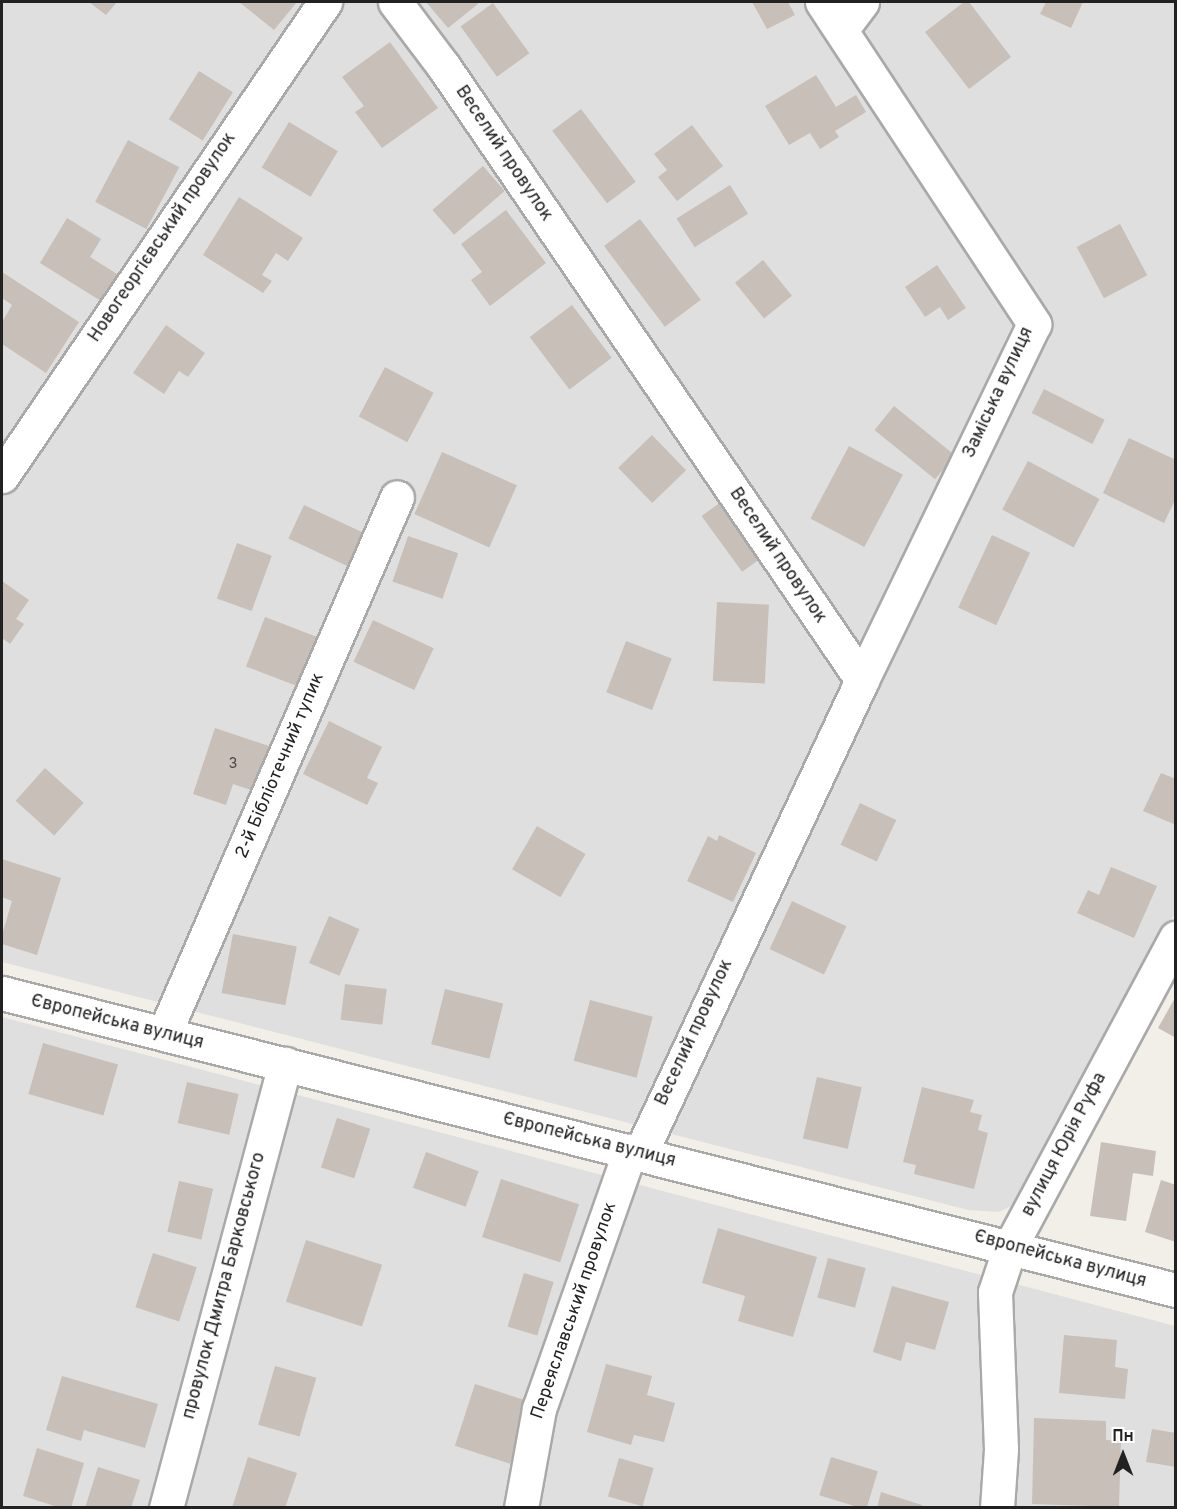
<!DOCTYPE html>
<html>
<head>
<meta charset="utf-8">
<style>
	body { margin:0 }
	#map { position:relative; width:1177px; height:1509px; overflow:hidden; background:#f2efe9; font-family:Overpass,sans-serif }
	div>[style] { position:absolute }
	.residential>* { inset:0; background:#e0dfdf }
	.building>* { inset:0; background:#c7bfb8; transform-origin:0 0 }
	.roads { filter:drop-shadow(2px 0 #a9a9a9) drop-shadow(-2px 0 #a9a9a9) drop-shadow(0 2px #a9a9a9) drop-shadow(0 -2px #a9a9a9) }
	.minor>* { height:33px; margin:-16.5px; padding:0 16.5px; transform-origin:16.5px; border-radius:16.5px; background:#fff }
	span { translate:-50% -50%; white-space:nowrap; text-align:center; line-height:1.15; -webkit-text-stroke:4.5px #fff; paint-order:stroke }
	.number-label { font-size:15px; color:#4b4948 }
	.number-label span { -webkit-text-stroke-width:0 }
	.street-label { font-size:18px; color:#222 }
	.frame { position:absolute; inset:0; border:3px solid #222; pointer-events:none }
	.north { position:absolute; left:1093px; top:1425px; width:60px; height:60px; -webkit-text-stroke:4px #fff; paint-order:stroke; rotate:0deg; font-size:16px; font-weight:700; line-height:24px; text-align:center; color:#222 }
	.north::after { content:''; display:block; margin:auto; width:21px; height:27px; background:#222; clip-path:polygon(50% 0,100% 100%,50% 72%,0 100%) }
</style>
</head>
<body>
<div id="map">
	<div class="residential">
		<i style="clip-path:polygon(2px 2px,1175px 2px,1175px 913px,1021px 1201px,999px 1212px,968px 1210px,2px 962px)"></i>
		<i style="clip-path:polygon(2px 1017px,1175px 1326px,1175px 1507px,2px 1507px)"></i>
	</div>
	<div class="building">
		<i style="clip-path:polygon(89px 2px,117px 2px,106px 15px)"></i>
		<i style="clip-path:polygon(239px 2px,297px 2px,274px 30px)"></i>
		<i style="clip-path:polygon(426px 2px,477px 2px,478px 4px,448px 28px)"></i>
		<i style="clip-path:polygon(752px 2px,788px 2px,795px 15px,767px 29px)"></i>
		<i style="clip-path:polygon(964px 2px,969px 2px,1011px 57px,969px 89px,925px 32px)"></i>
		<i style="clip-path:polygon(1046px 2px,1083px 2px,1071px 28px,1040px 14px)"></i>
		<i style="left:493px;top:3px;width:62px;height:40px;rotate:54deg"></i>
		<i style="clip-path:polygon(390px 42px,438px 108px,382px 148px,355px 112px,364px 106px,342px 77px)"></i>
		<i style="left:199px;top:71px;width:40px;height:57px;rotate:32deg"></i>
		<i style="clip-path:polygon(816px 75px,836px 107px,856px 95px,866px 112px,835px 131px,839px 137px,820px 149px,810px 133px,789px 145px,765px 106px)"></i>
		<i style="left:581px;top:109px;width:91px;height:36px;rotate:53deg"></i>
		<i style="left:289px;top:122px;width:57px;height:53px;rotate:31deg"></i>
		<i style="clip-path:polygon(692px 125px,723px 166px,677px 201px,658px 177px,667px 170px,654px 154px)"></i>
		<i style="left:128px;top:140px;width:58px;height:70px;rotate:28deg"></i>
		<i style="left:483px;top:166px;width:33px;height:67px;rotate:49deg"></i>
		<i style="left:730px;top:185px;width:34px;height:63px;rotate:58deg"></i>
		<i style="clip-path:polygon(239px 197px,303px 238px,288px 261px,276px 253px,262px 275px,272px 281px,263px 293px,203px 255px)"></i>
		<i style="clip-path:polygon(506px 210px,546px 263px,490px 306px,471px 280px,482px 272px,461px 244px)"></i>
		<i style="clip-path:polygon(67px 218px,101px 239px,90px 257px,117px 274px,101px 301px,40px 263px)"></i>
		<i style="left:640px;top:219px;width:101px;height:45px;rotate:53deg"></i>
		<i style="left:1120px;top:224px;width:58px;height:49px;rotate:62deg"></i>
		<i style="left:763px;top:260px;width:46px;height:36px;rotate:51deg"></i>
		<i style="clip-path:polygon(937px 265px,966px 308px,948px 320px,940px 307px,925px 317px,905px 287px)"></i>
		<i style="clip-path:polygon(2px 272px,79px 322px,46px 373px,2px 344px,2px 322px,12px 305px,2px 298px)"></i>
		<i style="left:572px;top:305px;width:66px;height:53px;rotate:53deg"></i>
		<i style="clip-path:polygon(166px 325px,205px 353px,188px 377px,179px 371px,164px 394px,133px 373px)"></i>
		<i style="left:385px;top:367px;width:55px;height:56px;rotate:28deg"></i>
		<i style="left:1044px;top:389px;width:68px;height:27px;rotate:27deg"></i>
		<i style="left:894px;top:406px;width:78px;height:31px;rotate:39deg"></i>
		<i style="left:652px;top:435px;width:49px;height:47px;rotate:46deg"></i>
		<i style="clip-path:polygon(1129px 438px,1176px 460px,1176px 498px,1164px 523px,1103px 493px)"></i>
		<i style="left:849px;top:446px;width:61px;height:82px;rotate:28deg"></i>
		<i style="left:442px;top:452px;width:82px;height:68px;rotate:24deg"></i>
		<i style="left:1028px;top:461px;width:81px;height:55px;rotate:28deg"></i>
		<i style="left:725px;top:499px;width:69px;height:29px;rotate:54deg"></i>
		<i style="left:304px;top:505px;width:72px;height:37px;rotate:25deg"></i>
		<i style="left:992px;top:535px;width:42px;height:80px;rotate:25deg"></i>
		<i style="left:408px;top:536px;width:53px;height:48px;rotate:19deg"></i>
		<i style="left:237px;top:543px;width:37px;height:59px;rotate:20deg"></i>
		<i style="clip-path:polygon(2px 581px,29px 600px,16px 619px,24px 624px,10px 644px,2px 638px)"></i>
		<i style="left:717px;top:602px;width:52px;height:79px;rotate:3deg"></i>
		<i style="left:265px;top:617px;width:58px;height:53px;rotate:21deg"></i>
		<i style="left:373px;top:620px;width:67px;height:46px;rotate:25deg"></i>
		<i style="left:626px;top:641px;width:49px;height:55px;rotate:21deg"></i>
		<i style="clip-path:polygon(329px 721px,382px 747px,367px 778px,378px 783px,367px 805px,303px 774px)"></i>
		<i style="clip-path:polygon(215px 728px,269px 746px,254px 791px,233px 784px,226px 805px,193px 794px)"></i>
		<i style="left:45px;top:768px;width:52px;height:44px;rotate:42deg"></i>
		<i style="clip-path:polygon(1161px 773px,1176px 779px,1176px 825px,1143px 811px)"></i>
		<i style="left:860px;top:803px;width:40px;height:46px;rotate:25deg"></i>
		<i style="left:537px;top:826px;width:56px;height:50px;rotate:30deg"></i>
		<i style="clip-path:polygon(719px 835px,756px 853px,733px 902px,687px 881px,708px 836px,717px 841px)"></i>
		<i style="clip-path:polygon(2px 859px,61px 878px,37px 955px,2px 944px,2px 935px,12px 901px,2px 897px)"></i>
		<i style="clip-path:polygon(1111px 867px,1157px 886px,1134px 938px,1077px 913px,1088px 890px,1099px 895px)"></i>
		<i style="left:792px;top:901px;width:60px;height:53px;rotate:25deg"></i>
		<i style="left:329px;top:916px;width:33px;height:51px;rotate:23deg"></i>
		<i style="left:233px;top:934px;width:65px;height:60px;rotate:11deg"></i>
		<i style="left:345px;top:984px;width:42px;height:36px;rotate:7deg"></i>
		<i style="left:445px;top:989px;width:60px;height:57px;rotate:14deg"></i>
		<i style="clip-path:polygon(1176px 996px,1176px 1038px,1158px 1028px)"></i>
		<i style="left:590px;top:1000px;width:65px;height:63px;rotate:15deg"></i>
		<i style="left:43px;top:1043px;width:78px;height:53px;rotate:16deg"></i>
		<i style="left:817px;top:1077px;width:46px;height:63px;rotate:13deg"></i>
		<i style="left:187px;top:1082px;width:53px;height:42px;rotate:13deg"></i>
		<i style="clip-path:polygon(922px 1087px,974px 1100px,970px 1112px,982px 1115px,978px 1130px,988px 1133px,974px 1189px,914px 1174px,916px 1165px,903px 1162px)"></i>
		<i style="left:337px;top:1118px;width:35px;height:52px;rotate:18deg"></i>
		<i style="clip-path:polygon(1101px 1142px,1156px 1151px,1153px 1176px,1133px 1173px,1126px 1221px,1090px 1216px)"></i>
		<i style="left:426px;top:1152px;width:56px;height:38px;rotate:20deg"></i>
		<i style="left:501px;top:1179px;width:82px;height:61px;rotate:18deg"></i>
		<i style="clip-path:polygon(1161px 1180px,1176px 1185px,1176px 1242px,1145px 1232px)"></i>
		<i style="left:179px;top:1181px;width:35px;height:52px;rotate:13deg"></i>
		<i style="clip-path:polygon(718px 1228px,817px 1257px,793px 1337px,738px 1321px,745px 1296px,702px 1283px)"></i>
		<i style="left:306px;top:1240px;width:80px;height:65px;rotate:18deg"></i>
		<i style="left:153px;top:1253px;width:46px;height:57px;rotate:18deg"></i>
		<i style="left:828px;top:1258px;width:39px;height:41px;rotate:15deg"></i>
		<i style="left:524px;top:1273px;width:31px;height:56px;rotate:17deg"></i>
		<i style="clip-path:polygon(892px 1286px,949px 1302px,935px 1350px,906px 1342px,901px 1361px,873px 1352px)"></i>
		<i style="clip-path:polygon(1064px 1335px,1117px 1340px,1115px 1367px,1128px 1369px,1125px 1399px,1059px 1393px)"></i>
		<i style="clip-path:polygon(606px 1364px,652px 1376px,647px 1395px,675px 1403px,664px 1442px,634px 1435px,631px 1445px,587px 1432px)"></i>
		<i style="left:275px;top:1366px;width:43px;height:61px;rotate:16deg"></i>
		<i style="clip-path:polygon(62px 1376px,158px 1404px,145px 1448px,84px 1430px,81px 1441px,46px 1430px)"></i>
		<i style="left:475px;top:1384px;width:58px;height:65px;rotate:18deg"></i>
		<i style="clip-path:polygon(1034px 1418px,1106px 1421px,1106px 1440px,1121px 1441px,1119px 1507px,1032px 1504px)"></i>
		<i style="clip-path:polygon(1152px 1429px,1176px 1433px,1176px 1467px,1146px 1462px)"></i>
		<i style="clip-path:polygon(37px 1448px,84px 1463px,71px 1508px,61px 1508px,23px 1496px)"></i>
		<i style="clip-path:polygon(248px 1457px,297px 1473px,285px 1508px,232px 1508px)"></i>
		<i style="left:831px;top:1457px;width:49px;height:40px;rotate:17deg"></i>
		<i style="left:619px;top:1458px;width:36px;height:40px;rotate:16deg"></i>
		<i style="clip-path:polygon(98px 1467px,140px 1480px,131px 1508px,85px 1508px)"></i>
		<i style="clip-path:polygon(881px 1492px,922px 1505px,921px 1508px,877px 1508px)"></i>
	</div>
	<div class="roads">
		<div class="minor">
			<i style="left:395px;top:2px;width:81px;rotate:53deg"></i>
			<i style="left:444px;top:67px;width:742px;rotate:55.71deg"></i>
			<i style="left:862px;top:680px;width:523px;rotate:115.1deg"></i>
			<i style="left:822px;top:2px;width:386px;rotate:56.6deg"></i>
			<i style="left:1034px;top:324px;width:395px;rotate:115.8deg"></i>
			<i style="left:841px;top:30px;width:35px;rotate:-53deg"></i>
			<i style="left:2px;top:476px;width:574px;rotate:-55.73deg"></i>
			<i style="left:2px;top:993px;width:1211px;rotate:14.2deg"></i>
			<i style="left:164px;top:1034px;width:585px;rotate:-66.54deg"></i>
			<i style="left:166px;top:1508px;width:460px;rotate:-75deg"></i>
			<i style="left:521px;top:1508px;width:101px;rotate:-79.7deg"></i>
			<i style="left:539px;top:1409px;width:274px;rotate:-70.6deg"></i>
			<i style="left:997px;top:1508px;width:59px;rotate:-86.1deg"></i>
			<i style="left:1001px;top:1449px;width:157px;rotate:-92.2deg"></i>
			<i style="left:995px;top:1292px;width:47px;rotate:-71.6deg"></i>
			<i style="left:1010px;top:1247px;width:351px;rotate:-61.8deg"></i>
		</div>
	</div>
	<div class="number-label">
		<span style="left:233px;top:765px">3</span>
	</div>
	<div class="street-label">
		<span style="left:503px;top:154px;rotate:56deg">Веселий провулок</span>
		<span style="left:163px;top:238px;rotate:-56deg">Новогеоргієвський провулок</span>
		<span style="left:999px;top:393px;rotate:-65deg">Заміська вулиця</span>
		<span style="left:777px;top:556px;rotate:56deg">Веселий провулок</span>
		<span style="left:281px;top:766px;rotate:-67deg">2-й Бібліотечний тупик</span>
		<span style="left:117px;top:1023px;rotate:14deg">Європейська вулиця</span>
		<span style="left:695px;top:1033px;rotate:-65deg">Веселий провулок</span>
		<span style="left:589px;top:1141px;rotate:14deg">Європейська вулиця</span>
		<span style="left:1065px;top:1145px;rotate:-62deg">вулиця Юрія Руфа</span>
		<span style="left:1060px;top:1260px;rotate:15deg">Європейська вулиця</span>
		<span style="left:225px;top:1286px;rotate:-75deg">провулок Дмитра Барковського</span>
		<span style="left:575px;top:1311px;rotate:-71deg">Переяславський провулок</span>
	</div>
	<div class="frame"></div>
	<div class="north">Пн</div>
</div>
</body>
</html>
